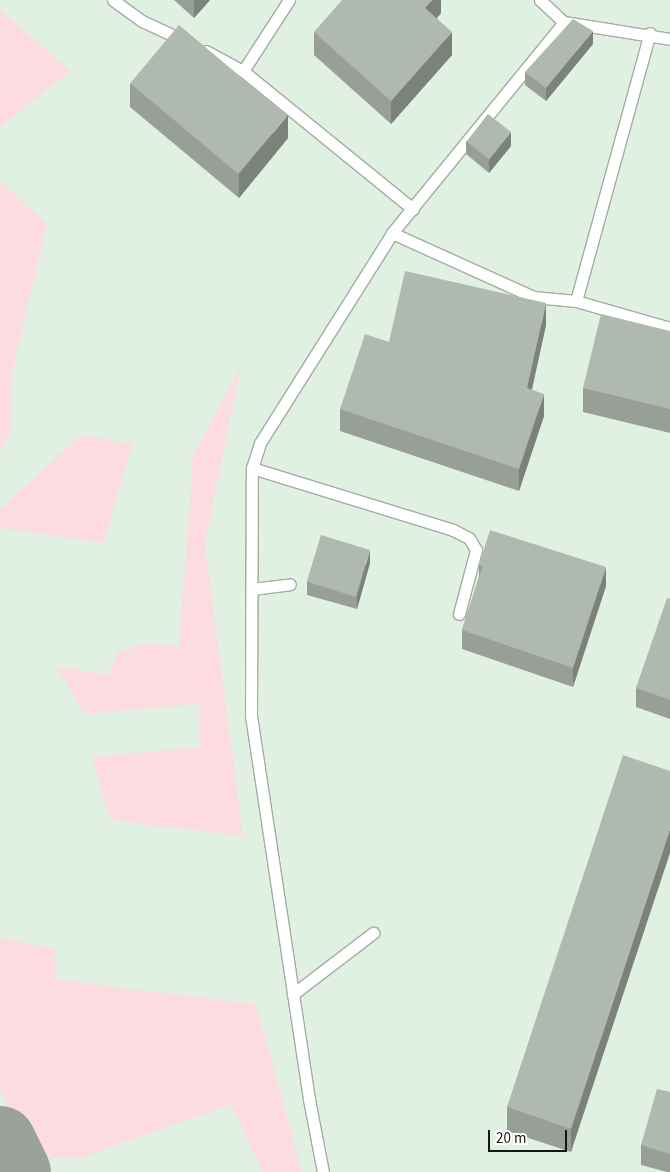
<!DOCTYPE html>
<html>
<head>
<meta charset="utf-8">
<style>
	body { margin:0 }
	#map { position:relative; width:670px; height:1172px; overflow:hidden; background:#f0f9f0; font-family:"Source Sans 3",sans-serif }
	div>[style] { position:absolute }
	.built>* { inset:0; background:#e1f1e1; transform-origin:0 0 }
	.green>* { inset:0; background:#fcdce2 }
	.taxiway>* { height:71px; margin:-35.5px; padding:0 35.5px; transform-origin:35.5px; border-radius:35.5px; background:#9ba29b }
	.roads { filter:drop-shadow(1px 0 #a3aca3) drop-shadow(-1px 0 #a3aca3) drop-shadow(0 1px #a3aca3) drop-shadow(0 -1px #a3aca3) }
	.lane>* { height:11px; margin:-5.5px; padding:0 5.5px; transform-origin:5.5px; border-radius:5.5px; background:#fff }
	.wall>* { inset:0; background:#979f97 }
	.shaded-wall>* { inset:0; background:#7b827b }
	.building>* { inset:0; background:#b0b9b0; transform-origin:0 0 }
	span { translate:-50% -50%; white-space:nowrap; text-align:center; line-height:1.15; -webkit-text-stroke:4px #fff; paint-order:stroke }
	.scale { position:absolute; left:488px; top:1130px; width:79px; height:22px; box-sizing:border-box; border:2px solid #131714; border-top:0; padding-left:6px; font-size:15px; line-height:18px; white-space:nowrap; color:#131714; -webkit-text-stroke:4px #fff; paint-order:stroke }
</style>
</head>
<body>
<div id="map">
	<div class="built">
		<i style="left:0;top:0;width:670px;height:1172px"></i>
	</div>
	<div class="green">
		<i style="clip-path:polygon(0 9px,70px 71px,0 127px)"></i>
		<i style="clip-path:polygon(0 181px,47px 224px,12px 373px,12px 428px,0 452px)"></i>
		<i style="clip-path:polygon(241px 366px,205px 543px,243px 836px,110px 820px,91px 757px,200px 747px,200px 704px,84px 714px,57px 667px,108px 675px,118px 651px,144px 644px,179px 645px,192px 470px,190px 461px)"></i>
		<i style="clip-path:polygon(81px 435px,132px 444px,104px 543px,0 528px,0 509px)"></i>
		<i style="clip-path:polygon(0 938px,55px 949px,56px 980px,256px 1004px,302px 1172px,262px 1172px,231px 1104px,81px 1158px,50px 1158px,26px 1144px,0 1090px)"></i>
	</div>
	<div class="taxiway">
		<i style="left:0;top:1141px;width:34px;rotate:64deg"></i>
	</div>
	<div class="roads">
		<div class="lane">
			<i style="left:113px;top:0;width:36px;rotate:36deg"></i>
			<i style="left:142px;top:21px;width:47px;rotate:24.9deg"></i>
			<i style="left:540px;top:0;width:33px;rotate:43deg"></i>
			<i style="left:564px;top:22px;width:107px;rotate:9.1deg"></i>
			<i style="left:206px;top:51px;width:42px;rotate:28.4deg"></i>
			<i style="left:243px;top:71px;width:219px;rotate:39.1deg"></i>
			<i style="left:243px;top:71px;width:85px;rotate:-57.1deg"></i>
			<i style="left:392px;top:233px;width:156px;rotate:24.3deg"></i>
			<i style="left:534px;top:297px;width:42px;rotate:5.4deg"></i>
			<i style="left:576px;top:301px;width:98px;rotate:16deg"></i>
			<i style="left:576px;top:301px;width:278px;rotate:-74.6deg"></i>
			<i style="left:252px;top:468px;width:210px;rotate:17.1deg"></i>
			<i style="left:453px;top:530px;width:18px;rotate:27deg"></i>
			<i style="left:469px;top:538px;width:14px;rotate:60deg"></i>
			<i style="left:476px;top:550px;width:66px;rotate:104.9deg"></i>
			<i style="left:252px;top:589px;width:38px;rotate:-7deg"></i>
			<i style="left:293px;top:994px;width:101px;rotate:-37.3deg"></i>
			<i style="left:323px;top:1172px;width:74px;rotate:-100.9deg"></i>
			<i style="left:309px;top:1099px;width:387px;rotate:-98.6deg"></i>
			<i style="left:251px;top:716px;width:248px;rotate:-89.8deg"></i>
			<i style="left:252px;top:468px;width:26px;rotate:-72deg"></i>
			<i style="left:260px;top:443px;width:248px;rotate:-57.8deg"></i>
			<i style="left:392px;top:233px;width:272px;rotate:-50.8deg"></i>
		</div>
	</div>
	<div class="wall">
		<i style="clip-path:polygon(174px 0,210px 0,194px 18px)"></i>
		<i style="clip-path:polygon(441px 0,441px 13px,437px 18px,452px 55px,391px 124px,314px 55px,314px 32px)"></i>
		<i style="clip-path:polygon(593px 44px,546px 101px,525px 85px,525px 72px)"></i>
		<i style="clip-path:polygon(130px 83px,288px 138px,239px 198px,130px 107px)"></i>
		<i style="clip-path:polygon(466px 141px,511px 146px,489px 173px,466px 154px)"></i>
		<i style="clip-path:polygon(546px 325px,532px 390px,544px 416px,519px 491px,340px 431px,340px 409px,389px 342px)"></i>
		<i style="clip-path:polygon(670px 331px,670px 433px,583px 412px,583px 388px)"></i>
		<i style="clip-path:polygon(370px 563px,357px 609px,307px 595px,307px 582px)"></i>
		<i style="clip-path:polygon(479px 565px,606px 586px,573px 687px,462px 649px,462px 630px,479px 577px)"></i>
		<i style="clip-path:polygon(670px 599px,670px 719px,636px 707px,636px 688px)"></i>
		<i style="clip-path:polygon(670px 771px,571px 1152px,507px 1131px,507px 1107px)"></i>
		<i style="clip-path:polygon(670px 1092px,670px 1172px,667px 1172px,641px 1165px,641px 1145px)"></i>
	</div>
	<div class="shaded-wall">
		<i style="clip-path:polygon(194px 0,210px 0,194px 18px)"></i>
		<i style="clip-path:polygon(432px 0,441px 0,441px 13px,425px 31px,425px 8px)"></i>
		<i style="clip-path:polygon(593px 31px,593px 44px,546px 101px,546px 88px)"></i>
		<i style="clip-path:polygon(452px 32px,452px 55px,391px 124px,391px 101px)"></i>
		<i style="clip-path:polygon(288px 115px,288px 138px,239px 198px,239px 174px)"></i>
		<i style="clip-path:polygon(511px 132px,511px 146px,489px 173px,489px 159px)"></i>
		<i style="clip-path:polygon(546px 303px,546px 325px,527px 410px,527px 388px)"></i>
		<i style="clip-path:polygon(544px 394px,544px 416px,519px 491px,519px 469px)"></i>
		<i style="clip-path:polygon(370px 550px,370px 563px,357px 609px,357px 596px)"></i>
		<i style="clip-path:polygon(606px 567px,606px 586px,573px 687px,573px 668px)"></i>
		<i style="clip-path:polygon(670px 829px,670px 853px,571px 1152px,571px 1129px)"></i>
	</div>
	<div class="building">
		<i style="clip-path:polygon(342px 0,432px 0,425px 8px,452px 32px,391px 101px,314px 32px)"></i>
		<i style="clip-path:polygon(573px 19px,593px 31px,546px 88px,525px 72px)"></i>
		<i style="left:179px;top:25px;width:141px;height:76px;rotate:40deg"></i>
		<i style="left:488px;top:114px;width:29px;height:35px;rotate:38deg"></i>
		<i style="clip-path:polygon(405px 271px,546px 303px,527px 388px,544px 394px,519px 469px,340px 409px,365px 334px,389px 342px)"></i>
		<i style="clip-path:polygon(601px 314px,670px 331px,670px 409px,583px 388px)"></i>
		<i style="clip-path:polygon(490px 530px,606px 567px,573px 668px,462px 630px,483px 566px,479px 565px)"></i>
		<i style="left:321px;top:535px;width:51px;height:49px;rotate:17deg"></i>
		<i style="clip-path:polygon(667px 598px,670px 599px,670px 700px,636px 688px)"></i>
		<i style="clip-path:polygon(623px 755px,670px 771px,670px 829px,571px 1129px,507px 1107px)"></i>
		<i style="clip-path:polygon(657px 1089px,670px 1092px,670px 1154px,641px 1145px)"></i>
	</div>
	<div class="scale">20 m</div>
</div>
</body>
</html>
